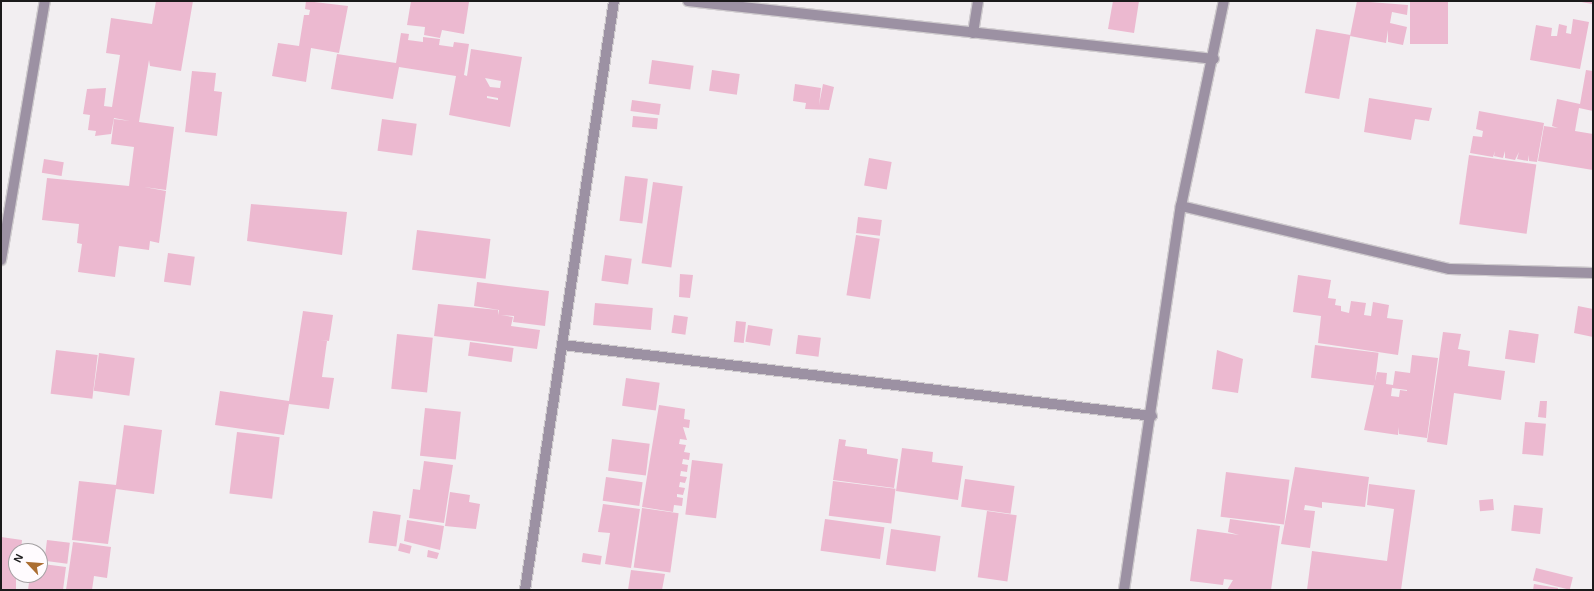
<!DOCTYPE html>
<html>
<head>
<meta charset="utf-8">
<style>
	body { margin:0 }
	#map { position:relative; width:1594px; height:591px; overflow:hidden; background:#f2eef1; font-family:Arial,sans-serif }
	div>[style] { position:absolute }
	.building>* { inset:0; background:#ecb9d0; transform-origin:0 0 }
	.roads { filter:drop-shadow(1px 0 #d0cccf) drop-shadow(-1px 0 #d0cccf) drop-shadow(0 1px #d0cccf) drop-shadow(0 -1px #d0cccf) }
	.minor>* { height:10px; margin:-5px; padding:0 5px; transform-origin:5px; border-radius:5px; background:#9c91a3 }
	span { translate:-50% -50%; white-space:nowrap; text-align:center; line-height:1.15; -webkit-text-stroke:3px #fffbfe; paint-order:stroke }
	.frame { position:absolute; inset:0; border:2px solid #1b1a1b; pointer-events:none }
	.north { position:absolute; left:8px; top:543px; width:40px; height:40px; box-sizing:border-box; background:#fffbfe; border:1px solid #a4a1a3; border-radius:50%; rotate:296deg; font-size:11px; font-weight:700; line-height:16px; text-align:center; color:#1b1a1b }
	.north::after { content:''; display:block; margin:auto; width:14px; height:18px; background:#ab6e32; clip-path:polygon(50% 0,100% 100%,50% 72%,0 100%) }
</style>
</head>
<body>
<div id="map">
	<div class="building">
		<i style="clip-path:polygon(156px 1px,193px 1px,181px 71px,150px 66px,149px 60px,139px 122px,174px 127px,166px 190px,144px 187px,166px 191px,159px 243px,150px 241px,149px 250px,119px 246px,115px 277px,78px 272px,82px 244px,77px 243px,79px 224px,42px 220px,47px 178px,129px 186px,134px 147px,111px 144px,114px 119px,130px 121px,114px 118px,111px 134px,95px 136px,96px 131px,88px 130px,90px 115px,83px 114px,87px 89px,106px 88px,104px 106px,112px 107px,120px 55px,106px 53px,111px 18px,152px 24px)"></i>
		<i style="clip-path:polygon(306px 1px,348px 6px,339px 53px,311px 48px,306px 82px,272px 76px,278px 43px,299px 46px,304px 15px,309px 15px,310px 10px,305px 9px)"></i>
		<i style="clip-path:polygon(411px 1px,469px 2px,464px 34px,442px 30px,440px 38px,424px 35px,425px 27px,407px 25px)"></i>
		<i style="clip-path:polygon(1113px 1px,1139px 1px,1134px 33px,1108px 29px)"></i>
		<i style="clip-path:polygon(1357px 1px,1408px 5px,1407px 15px,1392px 12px,1390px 23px,1407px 27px,1403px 45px,1388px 42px,1388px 30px,1386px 43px,1350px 36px)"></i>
		<i style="left:1410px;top:1px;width:38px;height:43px"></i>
		<i style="clip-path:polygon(1576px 1px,1592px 1px,1592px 4px)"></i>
		<i style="clip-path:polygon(1573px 19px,1589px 22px,1580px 69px,1530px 60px,1536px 25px,1552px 28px,1551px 36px,1557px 36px,1559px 24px,1567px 26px,1566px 33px,1571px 34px)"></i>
		<i style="left:1316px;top:29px;width:35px;height:65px;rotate:10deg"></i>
		<i style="clip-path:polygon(evenodd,401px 33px,409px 34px,408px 40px,423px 42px,423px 37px,440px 39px,439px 45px,453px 47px,454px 42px,469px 44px,464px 75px,467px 76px,471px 49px,522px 57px,510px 127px,449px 115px,456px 76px,399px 67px,393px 99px,331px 89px,337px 54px,396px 63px,401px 33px,485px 78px,501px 81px,500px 88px,490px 87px,485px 78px,401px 33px,487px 96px,498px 98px,498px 100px,487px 98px,487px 96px)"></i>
		<i style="left:652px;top:60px;width:42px;height:24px;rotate:8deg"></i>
		<i style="left:712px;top:70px;width:28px;height:21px;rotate:8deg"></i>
		<i style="clip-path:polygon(1586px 70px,1593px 71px,1593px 111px,1579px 108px,1575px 131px,1593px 134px,1593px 170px,1538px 161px,1544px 126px,1558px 128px,1552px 126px,1557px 99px,1580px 104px)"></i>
		<i style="clip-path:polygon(192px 71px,216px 73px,214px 91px,222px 92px,217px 136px,185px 132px)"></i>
		<i style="clip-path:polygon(795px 84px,821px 88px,819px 105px,823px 84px,834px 87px,829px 110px,805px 109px,806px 103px,793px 101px)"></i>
		<i style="clip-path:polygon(1369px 98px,1432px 108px,1429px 121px,1415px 119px,1411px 140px,1364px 132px)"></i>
		<i style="left:632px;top:100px;width:29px;height:11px;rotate:8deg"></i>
		<i style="clip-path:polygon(1479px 111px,1544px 123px,1537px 162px,1529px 161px,1529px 155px,1528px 161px,1517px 159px,1519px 152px,1515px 160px,1505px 158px,1505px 151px,1503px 158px,1494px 156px,1495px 151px,1493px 157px,1470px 153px,1473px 136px,1482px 137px,1483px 131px,1476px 129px)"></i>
		<i style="left:633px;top:116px;width:25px;height:11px;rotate:5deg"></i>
		<i style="left:382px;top:119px;width:35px;height:32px;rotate:8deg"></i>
		<i style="left:1469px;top:155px;width:68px;height:70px;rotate:8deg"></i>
		<i style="left:869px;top:158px;width:23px;height:28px;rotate:10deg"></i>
		<i style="left:44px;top:159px;width:20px;height:14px;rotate:9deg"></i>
		<i style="left:625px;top:176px;width:23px;height:45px;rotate:7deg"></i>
		<i style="left:653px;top:182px;width:30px;height:82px;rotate:8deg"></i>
		<i style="clip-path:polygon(251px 204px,347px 212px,342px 255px,247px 241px)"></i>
		<i style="left:858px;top:217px;width:24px;height:16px;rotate:7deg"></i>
		<i style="left:417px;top:230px;width:74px;height:40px;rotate:7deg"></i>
		<i style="left:856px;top:235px;width:24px;height:61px;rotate:9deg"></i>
		<i style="left:168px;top:253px;width:27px;height:29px;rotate:8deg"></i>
		<i style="left:605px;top:255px;width:27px;height:26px;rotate:8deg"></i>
		<i style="clip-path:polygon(680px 274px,693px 275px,690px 298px,679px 297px)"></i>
		<i style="clip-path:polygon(1298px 275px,1331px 280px,1328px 298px,1336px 299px,1335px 305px,1341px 306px,1341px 311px,1349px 313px,1351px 301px,1366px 303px,1364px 315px,1371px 316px,1373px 302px,1389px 305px,1387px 318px,1403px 320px,1398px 355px,1318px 343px,1321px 316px,1293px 312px)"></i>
		<i style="clip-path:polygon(477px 282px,549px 291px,545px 326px,513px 322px,514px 316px,501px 315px,513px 317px,511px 326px,540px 330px,537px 349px,434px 336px,438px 304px,498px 310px,498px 315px,499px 310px,474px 306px)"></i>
		<i style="left:595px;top:303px;width:58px;height:22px;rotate:5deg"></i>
		<i style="clip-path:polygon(1578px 306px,1593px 309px,1593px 337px,1574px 333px)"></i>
		<i style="clip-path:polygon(303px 311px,333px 315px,329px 341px,320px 340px,327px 341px,322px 377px,334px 378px,329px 409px,289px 404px,284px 435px,215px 425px,220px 391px,289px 401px)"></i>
		<i style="left:674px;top:315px;width:14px;height:18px;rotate:8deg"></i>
		<i style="left:736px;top:321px;width:10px;height:21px;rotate:6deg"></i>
		<i style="left:748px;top:325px;width:25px;height:17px;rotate:9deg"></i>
		<i style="left:1509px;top:330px;width:30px;height:29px;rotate:8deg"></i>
		<i style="clip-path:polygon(1443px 332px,1461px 334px,1458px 349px,1470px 351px,1468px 366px,1505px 371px,1501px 400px,1454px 393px,1447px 445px,1427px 442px)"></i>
		<i style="left:397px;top:334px;width:36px;height:55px;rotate:6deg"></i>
		<i style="left:798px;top:335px;width:23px;height:19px;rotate:7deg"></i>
		<i style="left:470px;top:342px;width:44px;height:14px;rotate:8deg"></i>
		<i style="left:1315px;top:345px;width:64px;height:33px;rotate:7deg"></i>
		<i style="left:56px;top:350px;width:42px;height:44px;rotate:7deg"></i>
		<i style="clip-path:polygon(1217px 350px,1243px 359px,1238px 393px,1212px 389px)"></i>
		<i style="left:99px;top:353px;width:36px;height:38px;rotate:8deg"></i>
		<i style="clip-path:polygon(evenodd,1412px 355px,1438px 358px,1427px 438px,1399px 434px,1399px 427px,1398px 435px,1364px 430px,1377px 372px,1387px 373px,1386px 384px,1393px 385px,1395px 371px,1410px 373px,1412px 355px,1392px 388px,1407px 390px,1407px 391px,1400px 390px,1399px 397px,1391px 396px,1392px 388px)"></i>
		<i style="left:626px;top:378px;width:34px;height:28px;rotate:8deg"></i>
		<i style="clip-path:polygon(1540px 401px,1547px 401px,1546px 418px,1538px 417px)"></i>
		<i style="clip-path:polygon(659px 405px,685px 409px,684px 419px,690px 420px,689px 428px,683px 427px,687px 440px,680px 439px,679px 444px,686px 445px,684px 452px,690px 453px,689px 460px,683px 459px,682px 464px,688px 465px,687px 472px,681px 471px,680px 476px,687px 477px,685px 483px,680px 482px,679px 487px,685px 488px,683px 495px,677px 494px,677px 497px,683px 498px,682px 506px,674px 505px,673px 512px,642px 507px)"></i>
		<i style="left:425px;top:408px;width:36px;height:48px;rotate:6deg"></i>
		<i style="left:1525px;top:422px;width:21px;height:32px;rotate:5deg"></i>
		<i style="clip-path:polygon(124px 425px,162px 430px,154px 494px,116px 489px,108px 544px,72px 540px,79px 481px,116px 485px)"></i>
		<i style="left:237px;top:432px;width:43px;height:62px;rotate:7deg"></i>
		<i style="left:612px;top:439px;width:38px;height:32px;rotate:7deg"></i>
		<i style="clip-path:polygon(839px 439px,846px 440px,845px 446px,867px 449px,867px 454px,898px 459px,894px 488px,833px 480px)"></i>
		<i style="clip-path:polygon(902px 448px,933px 452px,932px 462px,963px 466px,958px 500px,896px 491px)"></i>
		<i style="left:692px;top:460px;width:31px;height:55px;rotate:7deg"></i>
		<i style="clip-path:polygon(424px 461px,453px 465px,444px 523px,409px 518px,413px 489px,420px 490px)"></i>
		<i style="clip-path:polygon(1295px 467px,1369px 477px,1365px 507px,1322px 502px,1322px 508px,1305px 505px,1304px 510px,1315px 511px,1310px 548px,1281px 544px)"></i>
		<i style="left:1226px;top:472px;width:64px;height:45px;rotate:7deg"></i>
		<i style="left:606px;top:477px;width:37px;height:24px;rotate:8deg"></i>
		<i style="left:965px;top:479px;width:50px;height:28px;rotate:8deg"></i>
		<i style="left:833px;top:481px;width:63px;height:35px;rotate:7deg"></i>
		<i style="clip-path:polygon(1369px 484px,1415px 490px,1401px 590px,1307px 590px,1312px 551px,1387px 561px,1394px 509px,1367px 505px)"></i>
		<i style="clip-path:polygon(450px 492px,470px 495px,469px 502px,480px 504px,476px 529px,445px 526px)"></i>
		<i style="left:1493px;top:499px;width:11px;height:14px;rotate:85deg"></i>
		<i style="clip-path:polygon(603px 504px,640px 509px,631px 568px,605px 564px,610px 533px,598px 532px)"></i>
		<i style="left:1514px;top:505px;width:29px;height:26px;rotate:6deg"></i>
		<i style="left:642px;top:508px;width:37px;height:60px;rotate:8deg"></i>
		<i style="left:373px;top:511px;width:28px;height:32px;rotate:8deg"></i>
		<i style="left:987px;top:511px;width:30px;height:67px;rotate:8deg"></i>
		<i style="left:825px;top:519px;width:60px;height:32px;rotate:8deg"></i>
		<i style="clip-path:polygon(1230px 519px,1280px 526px,1271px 590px,1227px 590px,1233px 580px,1224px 579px,1223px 585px,1190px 581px,1197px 529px,1239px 535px,1228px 532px)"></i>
		<i style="clip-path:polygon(407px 520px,444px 526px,440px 550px,404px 541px)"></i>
		<i style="left:891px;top:529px;width:50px;height:36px;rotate:8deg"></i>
		<i style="clip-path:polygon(1px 537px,22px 540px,21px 551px,16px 551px,16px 590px,1px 590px)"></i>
		<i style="left:47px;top:540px;width:23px;height:21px;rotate:7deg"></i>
		<i style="clip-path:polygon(73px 542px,111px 547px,107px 578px,94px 576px,92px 590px,66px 590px)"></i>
		<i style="left:400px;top:543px;width:12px;height:8px;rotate:14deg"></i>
		<i style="clip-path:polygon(428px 550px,439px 553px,437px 559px,427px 557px)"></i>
		<i style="left:583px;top:553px;width:19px;height:9px;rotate:9deg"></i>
		<i style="clip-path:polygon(43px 564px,66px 567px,63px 590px,28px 590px,30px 575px,40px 575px)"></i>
		<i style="left:1536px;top:568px;width:38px;height:13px;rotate:14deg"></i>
		<i style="clip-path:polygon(631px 570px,665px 574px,662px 590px,628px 590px)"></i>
		<i style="clip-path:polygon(1534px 584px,1558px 588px,1558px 590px,1533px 590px)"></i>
	</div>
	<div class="roads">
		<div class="minor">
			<i style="left:688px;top:1px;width:529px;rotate:6.29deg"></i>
			<i style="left:973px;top:33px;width:32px;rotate:-81deg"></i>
			<i style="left:1181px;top:206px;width:276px;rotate:13.2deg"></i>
			<i style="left:1450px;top:269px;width:143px;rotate:1.6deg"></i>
			<i style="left:1px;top:260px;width:263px;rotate:-80.4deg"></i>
			<i style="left:563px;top:345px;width:593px;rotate:6.87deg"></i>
			<i style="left:525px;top:590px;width:596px;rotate:-81.41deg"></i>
			<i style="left:1124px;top:590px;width:388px;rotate:-81.6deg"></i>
			<i style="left:1181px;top:206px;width:209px;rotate:-78.2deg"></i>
		</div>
	</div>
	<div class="frame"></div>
	<div class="north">N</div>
</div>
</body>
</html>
